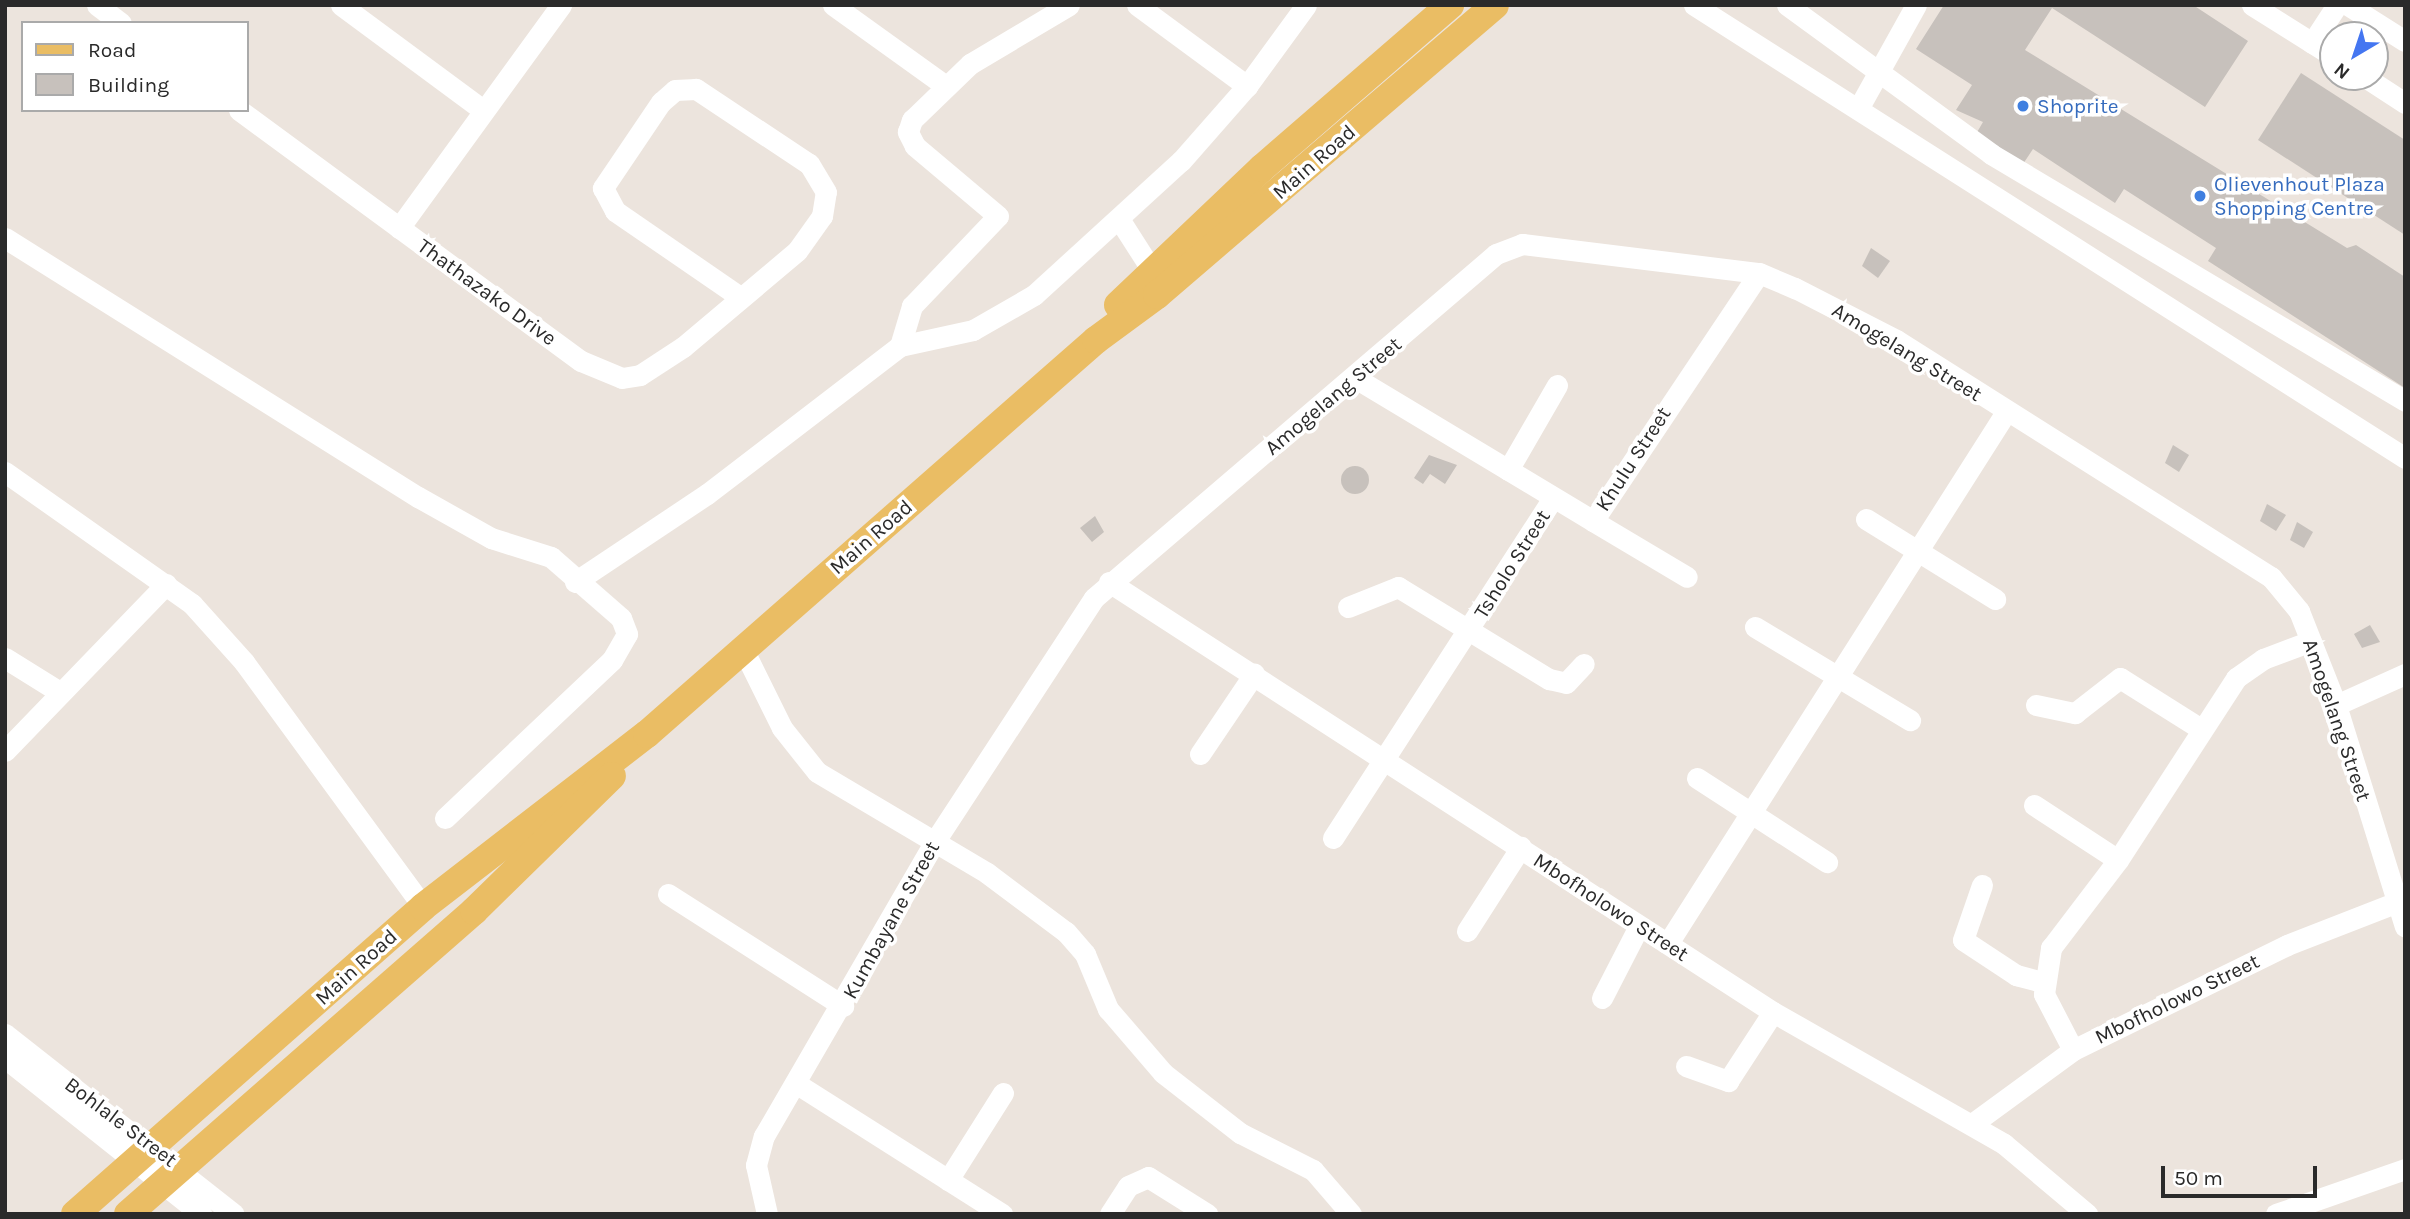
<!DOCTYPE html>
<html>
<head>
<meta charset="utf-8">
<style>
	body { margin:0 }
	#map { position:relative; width:2410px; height:1219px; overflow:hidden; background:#ece4dd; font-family:Karla,sans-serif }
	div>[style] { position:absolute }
	.building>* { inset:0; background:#c7c1bc }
	.round { border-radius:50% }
	.minor>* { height:21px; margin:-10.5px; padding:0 10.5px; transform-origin:10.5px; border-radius:10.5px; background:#fff }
	.major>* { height:28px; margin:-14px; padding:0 14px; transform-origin:14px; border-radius:14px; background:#eabd64 }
	.dots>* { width:19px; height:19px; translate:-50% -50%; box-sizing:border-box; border:4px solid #fff; border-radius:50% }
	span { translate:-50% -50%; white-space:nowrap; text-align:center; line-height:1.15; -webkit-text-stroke:7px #fff; paint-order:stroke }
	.shop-label { font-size:21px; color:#366cbe }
	.left { translate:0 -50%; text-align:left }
	.street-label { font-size:21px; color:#2a2a2a }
	.frame { position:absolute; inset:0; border:7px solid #2a2a2a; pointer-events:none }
	.legend { position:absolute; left:21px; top:21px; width:228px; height:91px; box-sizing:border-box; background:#fff; border:2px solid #aaa; margin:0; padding:9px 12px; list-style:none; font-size:21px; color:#2a2a2a }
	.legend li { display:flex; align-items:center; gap:14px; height:35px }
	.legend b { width:35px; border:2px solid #aaa }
	.north { position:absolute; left:2319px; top:21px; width:70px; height:70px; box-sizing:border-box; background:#fff; border:2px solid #aaa; border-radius:50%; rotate:219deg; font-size:19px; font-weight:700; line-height:28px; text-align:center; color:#2a2a2a }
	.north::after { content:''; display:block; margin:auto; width:24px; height:32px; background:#4476f1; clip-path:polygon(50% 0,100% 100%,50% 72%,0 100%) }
	.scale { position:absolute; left:2161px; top:1166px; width:156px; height:32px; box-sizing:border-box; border:4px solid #2a2a2a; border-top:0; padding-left:9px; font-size:21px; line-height:24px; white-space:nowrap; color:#2a2a2a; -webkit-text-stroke:5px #fff; paint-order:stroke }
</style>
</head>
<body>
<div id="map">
	<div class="building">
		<i style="clip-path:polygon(1944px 5px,2193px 5px,2248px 41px,2205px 107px,2052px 8px,2025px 50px,2347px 248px,2356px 245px,2405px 277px,2405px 388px,2208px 261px,2216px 248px,2124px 189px,2115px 203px,2033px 149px,2023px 164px,1976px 134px,1983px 122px,1956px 110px,1972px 85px,1916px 49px)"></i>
		<i style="clip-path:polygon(2301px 73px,2405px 140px,2405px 235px,2258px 140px)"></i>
		<i style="clip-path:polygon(1871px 248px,1890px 261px,1878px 278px,1862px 266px)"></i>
		<i style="clip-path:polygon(2173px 445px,2189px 455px,2179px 472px,2165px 463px)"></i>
		<i style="clip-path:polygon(1429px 455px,1457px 465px,1445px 484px,1430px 474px,1423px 484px,1414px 478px)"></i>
		<i class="round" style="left:1341px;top:466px;width:28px;height:28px"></i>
		<i style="clip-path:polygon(2267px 504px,2286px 515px,2276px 531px,2260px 521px)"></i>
		<i style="clip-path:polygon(1095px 516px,1104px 532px,1092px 542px,1080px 528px)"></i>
		<i style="clip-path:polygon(2297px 522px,2313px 532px,2304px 548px,2290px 540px)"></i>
		<i style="clip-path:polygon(2370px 625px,2380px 642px,2362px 648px,2354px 634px)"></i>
	</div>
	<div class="minor">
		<i style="left:97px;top:5px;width:30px;rotate:37deg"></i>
		<i style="left:341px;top:5px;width:177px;rotate:36.5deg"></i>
		<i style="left:833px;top:5px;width:135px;rotate:35.7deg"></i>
		<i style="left:1137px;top:5px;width:137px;rotate:36.4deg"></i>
		<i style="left:1694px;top:5px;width:843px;rotate:32.5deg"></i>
		<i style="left:1787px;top:5px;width:253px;rotate:36.1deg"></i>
		<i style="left:1991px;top:154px;width:482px;rotate:30.8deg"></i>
		<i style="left:2252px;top:5px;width:96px;rotate:32.2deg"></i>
		<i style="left:2348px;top:5px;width:67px;rotate:32.3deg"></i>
		<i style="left:2312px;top:43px;width:45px;rotate:-56.7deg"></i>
		<i style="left:2365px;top:77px;width:48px;rotate:33deg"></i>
		<i style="left:1858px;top:109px;width:119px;rotate:-60.9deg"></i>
		<i style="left:239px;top:110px;width:424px;rotate:36.3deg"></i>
		<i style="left:581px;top:361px;width:44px;rotate:22.5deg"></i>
		<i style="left:622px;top:378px;width:18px;rotate:-9deg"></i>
		<i style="left:640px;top:375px;width:51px;rotate:-33.1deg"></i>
		<i style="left:683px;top:347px;width:149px;rotate:-40.1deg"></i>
		<i style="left:797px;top:251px;width:43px;rotate:-54.5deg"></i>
		<i style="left:822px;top:216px;width:24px;rotate:-81deg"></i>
		<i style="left:826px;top:192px;width:33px;rotate:-121deg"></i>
		<i style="left:809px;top:164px;width:136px;rotate:-146.4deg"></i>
		<i style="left:696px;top:89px;width:21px;rotate:177deg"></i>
		<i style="left:675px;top:90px;width:18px;rotate:139deg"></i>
		<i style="left:661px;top:102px;width:104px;rotate:124deg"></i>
		<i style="left:603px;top:188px;width:26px;rotate:62deg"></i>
		<i style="left:615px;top:211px;width:152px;rotate:34.5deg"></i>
		<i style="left:1121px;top:222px;width:59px;rotate:57.4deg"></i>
		<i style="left:399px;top:228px;width:276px;rotate:-54deg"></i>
		<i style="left:5px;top:238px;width:487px;rotate:32.1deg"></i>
		<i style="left:418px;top:497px;width:84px;rotate:29.3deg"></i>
		<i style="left:491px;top:538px;width:63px;rotate:17.6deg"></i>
		<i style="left:551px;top:557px;width:93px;rotate:41.1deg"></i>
		<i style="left:621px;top:618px;width:17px;rotate:69deg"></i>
		<i style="left:627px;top:634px;width:30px;rotate:120deg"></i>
		<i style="left:612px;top:660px;width:230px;rotate:136.6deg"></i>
		<i style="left:900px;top:346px;width:42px;rotate:-73.3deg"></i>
		<i style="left:912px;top:306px;width:124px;rotate:-46.3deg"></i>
		<i style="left:998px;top:216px;width:109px;rotate:-139.9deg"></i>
		<i style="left:915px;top:146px;width:16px;rotate:-117deg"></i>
		<i style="left:908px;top:132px;width:13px;rotate:-72deg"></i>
		<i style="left:912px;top:120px;width:81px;rotate:-44deg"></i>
		<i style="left:970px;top:64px;width:115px;rotate:-30.8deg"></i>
		<i style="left:1357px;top:379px;width:275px;rotate:31deg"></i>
		<i style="left:1593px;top:521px;width:298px;rotate:-56.2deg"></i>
		<i style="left:1508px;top:470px;width:98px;rotate:-60deg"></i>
		<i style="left:5px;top:472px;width:229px;rotate:35.2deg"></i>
		<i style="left:192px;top:604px;width:78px;rotate:48.1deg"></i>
		<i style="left:244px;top:662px;width:303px;rotate:53.8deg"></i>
		<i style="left:1866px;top:519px;width:152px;rotate:31.8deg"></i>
		<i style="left:1593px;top:521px;width:109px;rotate:30.8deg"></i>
		<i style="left:575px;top:582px;width:159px;rotate:-33.7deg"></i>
		<i style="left:707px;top:494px;width:243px;rotate:-37.5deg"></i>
		<i style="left:900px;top:346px;width:75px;rotate:-12.4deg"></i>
		<i style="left:973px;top:330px;width:70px;rotate:-29.8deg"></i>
		<i style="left:1034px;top:295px;width:199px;rotate:-42.4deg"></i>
		<i style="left:1181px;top:161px;width:100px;rotate:-48.7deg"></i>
		<i style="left:1247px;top:86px;width:100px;rotate:-53.9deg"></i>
		<i style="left:1109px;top:582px;width:791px;rotate:32.93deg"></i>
		<i style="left:1773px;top:1012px;width:266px;rotate:29.7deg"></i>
		<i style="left:2004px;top:1144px;width:109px;rotate:40.1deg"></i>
		<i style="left:1348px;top:607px;width:54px;rotate:-21.8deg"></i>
		<i style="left:1398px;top:587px;width:177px;rotate:31.4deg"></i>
		<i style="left:1549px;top:679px;width:17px;rotate:13deg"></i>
		<i style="left:1566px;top:683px;width:26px;rotate:-47deg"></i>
		<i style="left:1755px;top:627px;width:181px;rotate:31deg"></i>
		<i style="left:743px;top:649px;width:88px;rotate:63.7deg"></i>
		<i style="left:782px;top:728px;width:56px;rotate:51.5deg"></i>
		<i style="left:817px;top:772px;width:198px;rotate:30.7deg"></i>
		<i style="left:987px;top:873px;width:99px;rotate:36.8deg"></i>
		<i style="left:1066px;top:932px;width:29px;rotate:49deg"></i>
		<i style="left:1085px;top:954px;width:60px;rotate:67.3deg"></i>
		<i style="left:1108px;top:1009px;width:84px;rotate:49.3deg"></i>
		<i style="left:1163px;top:1073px;width:98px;rotate:37.9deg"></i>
		<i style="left:1240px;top:1133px;width:82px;rotate:26.9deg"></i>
		<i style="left:1313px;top:1170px;width:58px;rotate:49.2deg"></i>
		<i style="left:5px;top:658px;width:62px;rotate:31.9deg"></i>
		<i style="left:2036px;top:705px;width:40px;rotate:12deg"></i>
		<i style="left:2075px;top:713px;width:57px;rotate:-37.9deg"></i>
		<i style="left:2120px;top:678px;width:96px;rotate:32.2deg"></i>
		<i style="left:2336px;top:705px;width:76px;rotate:-24.2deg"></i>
		<i style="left:5px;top:751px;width:232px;rotate:-46deg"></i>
		<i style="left:1200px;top:754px;width:97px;rotate:-56deg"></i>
		<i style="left:1697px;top:778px;width:155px;rotate:32.9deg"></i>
		<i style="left:2034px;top:805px;width:100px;rotate:33.2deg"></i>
		<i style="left:1333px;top:838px;width:405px;rotate:-57.1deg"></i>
		<i style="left:1982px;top:885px;width:58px;rotate:109.1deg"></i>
		<i style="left:1963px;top:940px;width:64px;rotate:33.4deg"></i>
		<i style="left:2016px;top:975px;width:27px;rotate:15deg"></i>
		<i style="left:668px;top:894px;width:208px;rotate:32.6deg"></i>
		<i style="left:1467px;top:931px;width:100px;rotate:-57.3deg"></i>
		<i style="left:1668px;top:943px;width:629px;rotate:-57.52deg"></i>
		<i style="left:1602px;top:998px;width:81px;rotate:-62.8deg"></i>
		<i style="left:5px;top:1034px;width:291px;rotate:38.2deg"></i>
		<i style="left:2073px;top:1050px;width:63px;rotate:-117.4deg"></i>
		<i style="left:2044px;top:994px;width:47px;rotate:-81.3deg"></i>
		<i style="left:2051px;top:948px;width:111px;rotate:-52.7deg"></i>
		<i style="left:2118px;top:860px;width:217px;rotate:-57deg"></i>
		<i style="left:2236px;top:678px;width:33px;rotate:-35deg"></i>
		<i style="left:2263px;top:659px;width:51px;rotate:-20.6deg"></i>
		<i style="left:5px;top:1058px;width:251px;rotate:38.5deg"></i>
		<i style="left:1686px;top:1066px;width:45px;rotate:19.7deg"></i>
		<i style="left:1728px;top:1081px;width:82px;rotate:-56.9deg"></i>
		<i style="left:797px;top:1084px;width:243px;rotate:32.4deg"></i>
		<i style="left:1972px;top:1124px;width:125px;rotate:-36.2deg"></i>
		<i style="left:2073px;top:1050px;width:238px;rotate:-26.1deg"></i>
		<i style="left:2287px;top:945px;width:127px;rotate:-21.3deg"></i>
		<i style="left:948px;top:1180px;width:103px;rotate:-57.7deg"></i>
		<i style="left:767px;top:1214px;width:50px;rotate:-102.7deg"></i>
		<i style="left:756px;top:1165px;width:30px;rotate:-75deg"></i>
		<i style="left:764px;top:1136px;width:341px;rotate:-59.9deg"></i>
		<i style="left:935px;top:841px;width:290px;rotate:-56.8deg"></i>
		<i style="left:1094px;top:598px;width:529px;rotate:-40.55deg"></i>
		<i style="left:1496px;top:254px;width:28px;rotate:-21deg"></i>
		<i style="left:1522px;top:244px;width:239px;rotate:7deg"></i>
		<i style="left:1759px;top:273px;width:39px;rotate:23deg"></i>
		<i style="left:1795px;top:288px;width:114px;rotate:27.2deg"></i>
		<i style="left:1896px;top:340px;width:444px;rotate:32.3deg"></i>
		<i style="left:2271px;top:577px;width:44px;rotate:50.5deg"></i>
		<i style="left:2299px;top:611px;width:101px;rotate:68.5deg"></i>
		<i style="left:2336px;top:705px;width:232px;rotate:72.7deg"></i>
		<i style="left:1110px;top:1214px;width:33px;rotate:-57deg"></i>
		<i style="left:1128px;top:1186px;width:22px;rotate:-24deg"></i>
		<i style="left:1148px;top:1177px;width:70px;rotate:32.1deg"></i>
		<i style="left:2276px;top:1214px;width:137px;rotate:-19.2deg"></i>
	</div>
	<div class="major">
		<i style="left:1118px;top:305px;width:199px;rotate:-43.6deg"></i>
		<i style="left:1262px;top:168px;width:249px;rotate:-40.9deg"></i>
		<i style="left:75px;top:1214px;width:464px;rotate:-41.4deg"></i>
		<i style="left:423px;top:907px;width:283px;rotate:-37.7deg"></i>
		<i style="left:647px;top:734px;width:597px;rotate:-41.27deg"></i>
		<i style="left:1096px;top:340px;width:76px;rotate:-36.4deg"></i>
		<i style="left:1157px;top:295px;width:445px;rotate:-40.6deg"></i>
		<i style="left:128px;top:1214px;width:460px;rotate:-41.2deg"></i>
		<i style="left:474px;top:911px;width:193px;rotate:-44.4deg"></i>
	</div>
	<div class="dots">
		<i style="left:2023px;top:106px;background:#3f7fe0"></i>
		<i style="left:2200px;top:196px;background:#3f7fe0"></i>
	</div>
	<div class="shop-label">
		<span class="left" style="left:2037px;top:106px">Shoprite</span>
		<span class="left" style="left:2214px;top:196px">Olievenhout Plaza<br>Shopping Centre</span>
	</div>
	<div class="street-label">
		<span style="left:1314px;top:162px;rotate:-41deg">Main Road</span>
		<span style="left:487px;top:292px;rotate:36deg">Thathazako Drive</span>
		<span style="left:1907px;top:352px;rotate:31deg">Amogelang Street</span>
		<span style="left:1333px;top:396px;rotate:-40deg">Amogelang Street</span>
		<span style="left:1633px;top:459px;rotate:-57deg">Khulu Street</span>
		<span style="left:871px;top:537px;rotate:-41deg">Main Road</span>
		<span style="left:1512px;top:564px;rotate:-58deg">Tsholo Street</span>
		<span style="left:2337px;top:720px;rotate:71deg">Amogelang Street</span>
		<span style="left:1611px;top:907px;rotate:33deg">Mbofholowo Street</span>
		<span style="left:891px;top:920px;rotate:-61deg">Kumbayane Street</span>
		<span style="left:356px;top:967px;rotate:-42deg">Main Road</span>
		<span style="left:2177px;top:999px;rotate:-26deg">Mbofholowo Street</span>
		<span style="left:121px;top:1122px;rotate:37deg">Bohlale Street</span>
	</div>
	<div class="frame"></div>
	<ul class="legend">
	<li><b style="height:9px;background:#eabd64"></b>Road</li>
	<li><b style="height:19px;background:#c7c1bc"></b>Building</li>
	</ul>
	<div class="north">N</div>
	<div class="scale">50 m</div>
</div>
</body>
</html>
